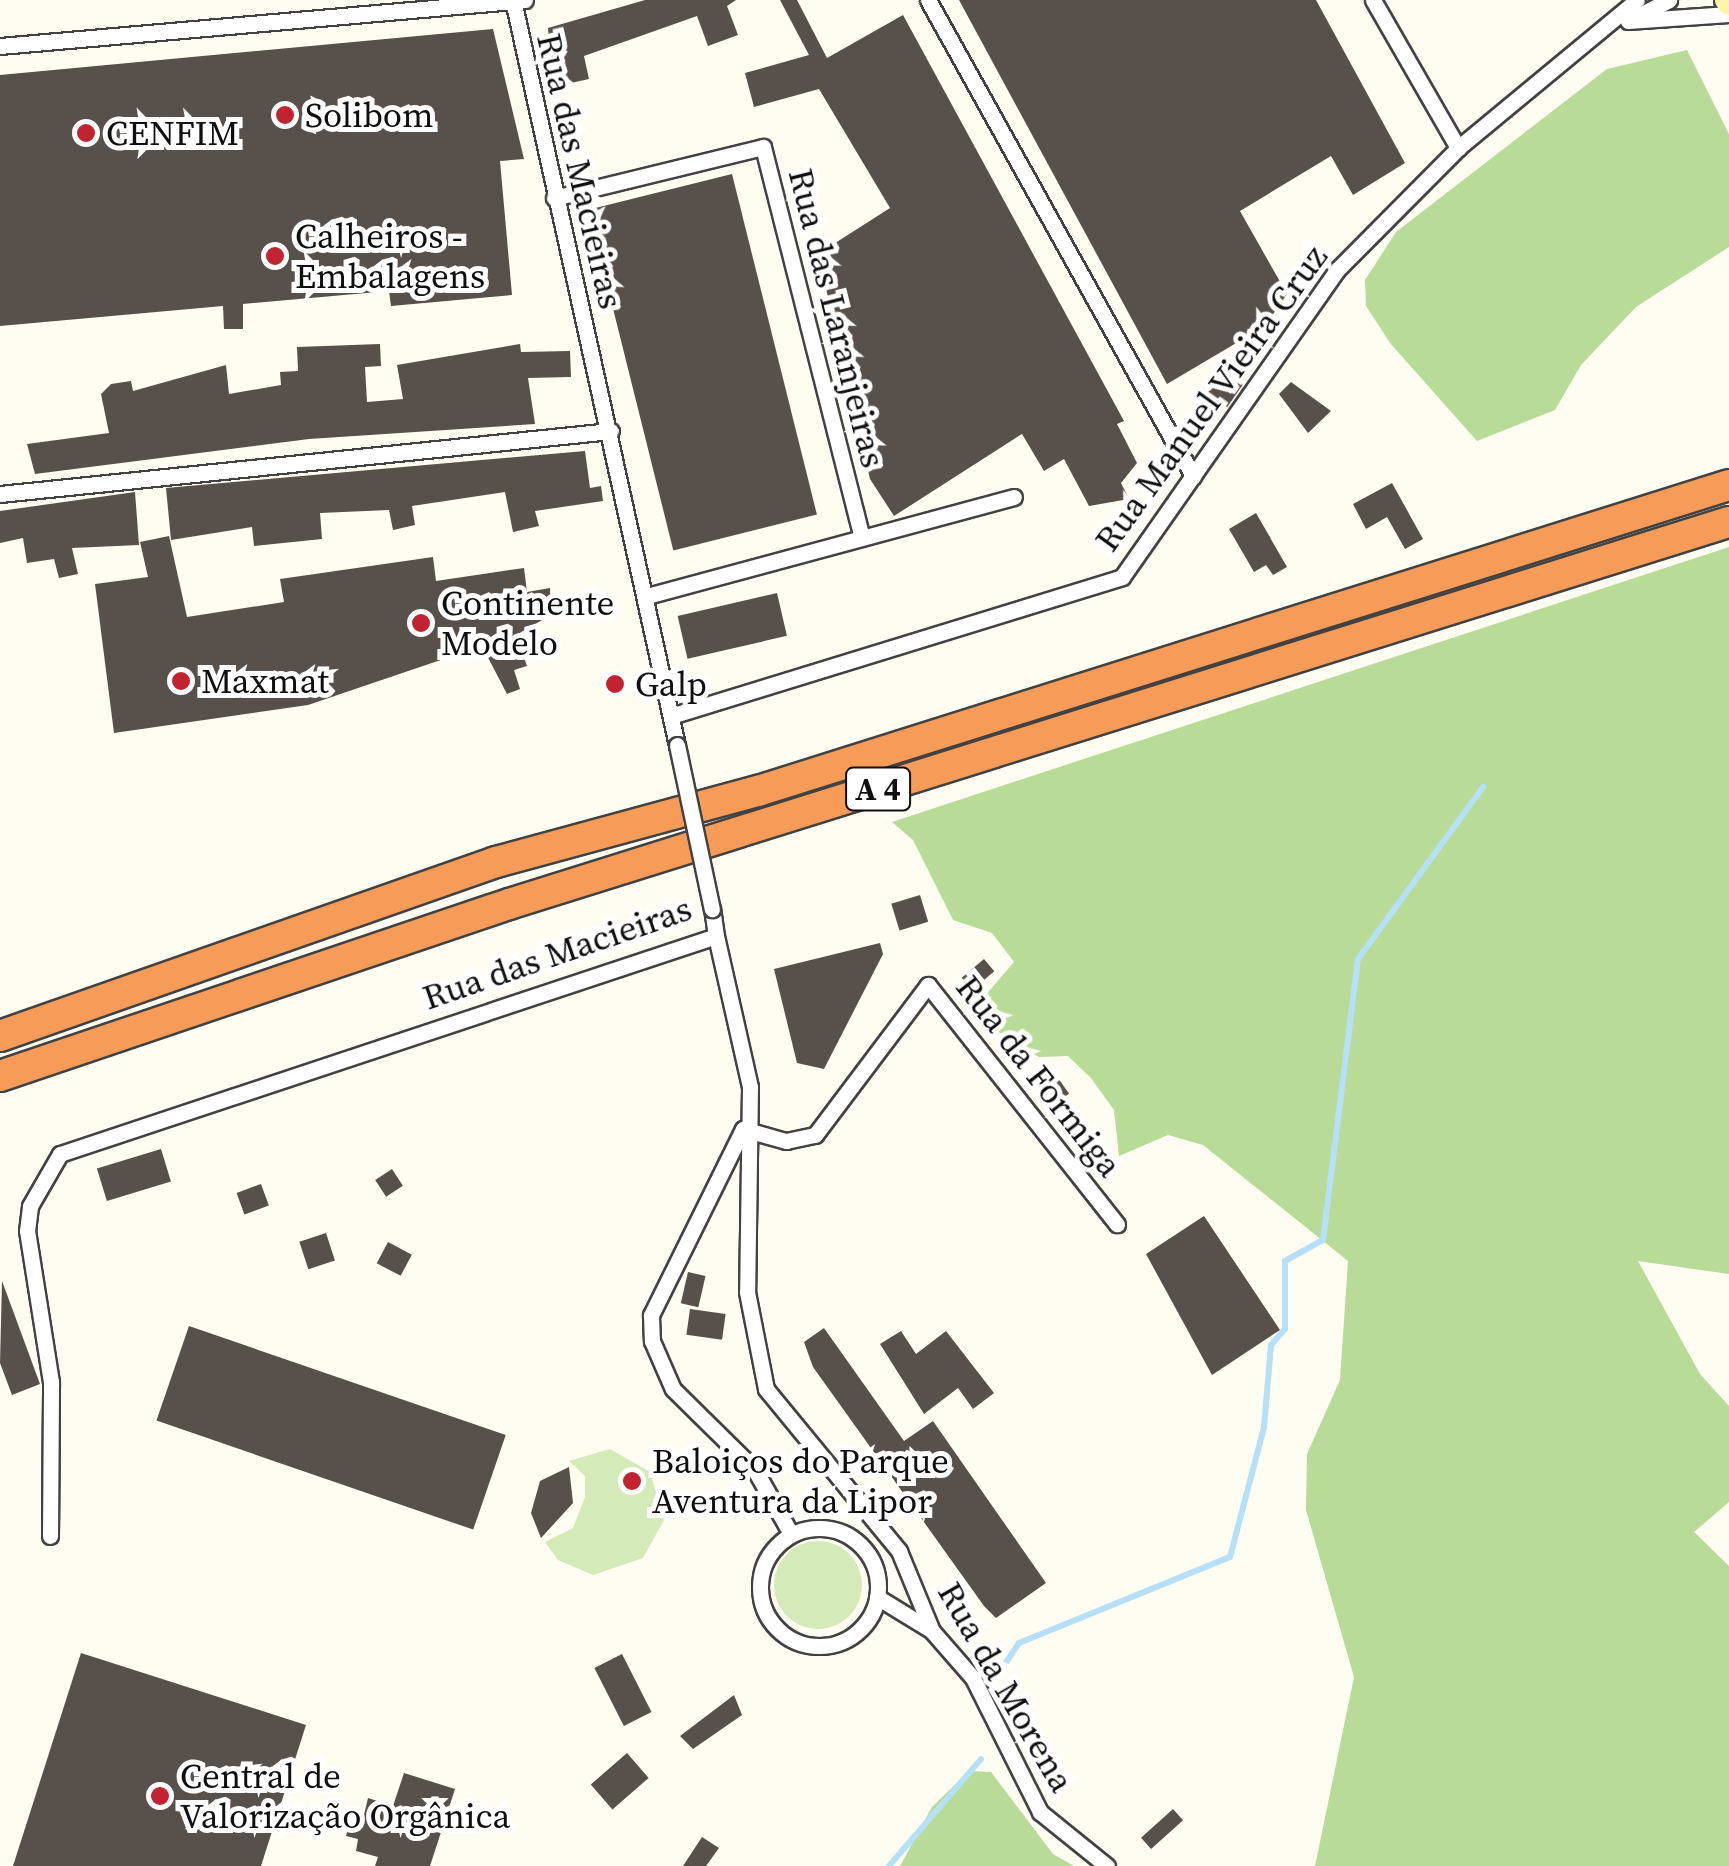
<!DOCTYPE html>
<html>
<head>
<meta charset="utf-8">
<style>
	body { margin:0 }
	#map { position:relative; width:1729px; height:1866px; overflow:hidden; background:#fffcf1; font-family:"Source Serif 4",serif }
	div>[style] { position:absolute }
	.green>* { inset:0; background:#d4eab9 }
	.round { border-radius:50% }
	.forest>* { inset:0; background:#b8db98 }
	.stream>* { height:6px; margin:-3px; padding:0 3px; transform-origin:3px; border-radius:3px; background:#b5e0f7 }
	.building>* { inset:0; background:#58504b; transform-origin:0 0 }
	.roads { filter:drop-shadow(2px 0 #424242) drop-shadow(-2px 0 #424242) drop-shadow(0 2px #424242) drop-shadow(0 -2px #424242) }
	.minor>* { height:15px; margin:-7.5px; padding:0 7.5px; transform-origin:7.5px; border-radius:7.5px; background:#fff }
	.minor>.ring { margin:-7.5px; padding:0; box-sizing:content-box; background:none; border:15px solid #fff; border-radius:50% }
	.secondary>* { height:22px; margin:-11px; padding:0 11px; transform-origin:11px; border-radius:11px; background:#fff4ac }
	.motorway>* { height:30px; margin:-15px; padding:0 15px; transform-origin:15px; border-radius:15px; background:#f69c58 }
	.bridges { filter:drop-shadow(2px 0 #424242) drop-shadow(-2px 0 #424242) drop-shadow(0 2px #424242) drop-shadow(0 -2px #424242) }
	.minor-bridge>* { height:15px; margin:-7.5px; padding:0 7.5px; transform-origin:7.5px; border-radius:7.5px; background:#fff }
	.dots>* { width:28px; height:28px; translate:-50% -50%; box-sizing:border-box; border:5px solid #fff; border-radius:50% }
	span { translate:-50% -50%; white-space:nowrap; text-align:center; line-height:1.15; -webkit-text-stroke:10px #fff; paint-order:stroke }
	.shield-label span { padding:2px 8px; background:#fff; border:2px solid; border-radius:8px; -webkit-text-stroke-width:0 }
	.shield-label { font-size:32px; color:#0f0f0f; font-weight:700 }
	.poi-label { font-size:35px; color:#0f0f0f }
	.left { translate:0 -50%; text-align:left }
	.street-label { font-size:35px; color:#0f0f0f }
</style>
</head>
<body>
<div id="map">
	<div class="green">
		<i style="clip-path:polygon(610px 1449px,650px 1472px,664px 1520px,643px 1558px,593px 1575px,558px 1560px,545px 1542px,573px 1528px,585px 1497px,585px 1476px,569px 1461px)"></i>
		<i class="round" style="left:774px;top:1541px;width:88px;height:88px"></i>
	</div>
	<div class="forest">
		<i style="clip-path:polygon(1687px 50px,1729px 134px,1729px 247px,1636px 307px,1581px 365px,1555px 410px,1477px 441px,1390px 343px,1366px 306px,1365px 280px,1396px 232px,1607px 69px)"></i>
		<i style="clip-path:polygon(1729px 547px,1729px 1274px,1638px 1261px,1700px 1374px,1729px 1406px,1729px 1502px,1694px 1532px,1729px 1566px,1729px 1866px,1315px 1866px,1354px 1677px,1306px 1510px,1307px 1454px,1340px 1380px,1348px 1261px,1203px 1145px,1168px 1135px,1119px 1156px,1114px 1110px,1091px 1078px,1068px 1056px,1039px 1057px,997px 1031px,984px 997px,1014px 962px,992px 933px,953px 920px,913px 840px,892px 822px)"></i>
		<i style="clip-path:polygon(969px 1771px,991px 1772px,1053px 1854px,1074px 1866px,900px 1866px,932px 1807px)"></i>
	</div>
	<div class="stream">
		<i style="left:998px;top:1675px;width:38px;rotate:-57deg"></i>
		<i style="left:1019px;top:1643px;width:228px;rotate:-22.2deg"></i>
		<i style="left:1230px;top:1557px;width:134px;rotate:-75.3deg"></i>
		<i style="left:1264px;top:1427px;width:82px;rotate:-85.1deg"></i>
		<i style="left:1271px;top:1345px;width:21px;rotate:-49deg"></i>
		<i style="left:1285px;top:1329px;width:68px;rotate:-90deg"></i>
		<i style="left:1285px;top:1261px;width:43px;rotate:-28.9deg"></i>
		<i style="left:1323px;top:1240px;width:283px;rotate:-82.9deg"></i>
		<i style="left:1358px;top:959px;width:213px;rotate:-54deg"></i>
		<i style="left:889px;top:1866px;width:141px;rotate:-49.3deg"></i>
	</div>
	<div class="building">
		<i style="clip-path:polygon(645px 0,736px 0,727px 6px,738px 35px,708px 46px,697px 16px,584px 56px,589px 79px,553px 87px,548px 28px)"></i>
		<i style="clip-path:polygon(780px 0,797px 0,827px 58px,903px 15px,1124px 421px,1117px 424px,1137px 463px,1121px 483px,1129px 499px,1089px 506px,1064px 459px,1044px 471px,1022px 434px,894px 516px,870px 479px,818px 254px,890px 208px,819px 89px,754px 107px,745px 73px,809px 55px)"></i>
		<i style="clip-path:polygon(959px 0,1316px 0,1405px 163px,1353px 195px,1331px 156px,1240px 211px,1287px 294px,1265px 326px,1167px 384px)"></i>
		<i style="clip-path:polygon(493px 29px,524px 159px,500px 161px,512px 295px,391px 306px,389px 291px,243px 304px,243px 329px,224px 329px,223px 306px,0 326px,0 75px)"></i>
		<i style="left:732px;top:174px;width:351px;height:148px;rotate:76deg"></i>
		<i style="clip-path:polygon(380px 344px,381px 366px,365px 367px,367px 402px,403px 399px,397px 365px,520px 344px,521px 352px,570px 351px,571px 377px,528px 378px,535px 424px,309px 439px,35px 474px,27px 444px,109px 433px,101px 394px,111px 384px,131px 381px,133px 391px,226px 365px,229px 394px,281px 385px,280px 372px,298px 371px,297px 347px)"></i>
		<i style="left:1223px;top:371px;width:24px;height:27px;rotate:35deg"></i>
		<i style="clip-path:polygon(1291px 382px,1331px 411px,1308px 433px,1279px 394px)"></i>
		<i style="clip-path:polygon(585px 451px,590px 488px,601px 486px,603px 501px,535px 511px,539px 526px,513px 532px,505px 492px,412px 506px,415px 525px,393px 530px,389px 510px,320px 513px,322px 539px,254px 546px,252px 527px,171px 540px,166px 488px)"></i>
		<i style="clip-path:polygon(1392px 483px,1423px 539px,1405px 549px,1387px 517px,1366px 529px,1353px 504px)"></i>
		<i style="clip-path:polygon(135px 492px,139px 545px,72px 548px,78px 574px,59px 578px,54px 559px,27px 563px,23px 538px,0 543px,0 511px)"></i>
		<i style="clip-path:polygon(1256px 513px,1287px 567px,1273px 575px,1266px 565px,1254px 572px,1229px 529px)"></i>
		<i style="clip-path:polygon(169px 536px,187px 617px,284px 602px,280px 579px,433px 557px,436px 581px,524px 568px,527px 592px,550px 588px,551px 615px,516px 635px,527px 666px,514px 670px,520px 689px,507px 694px,482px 646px,308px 705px,114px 733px,95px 584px,148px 577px,140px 542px)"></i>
		<i style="left:777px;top:593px;width:44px;height:102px;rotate:77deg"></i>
		<i style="left:920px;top:895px;width:28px;height:30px;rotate:73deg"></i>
		<i style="clip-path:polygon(880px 943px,883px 954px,824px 1069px,797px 1063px,774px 969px)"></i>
		<i style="left:984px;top:959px;width:16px;height:29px;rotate:50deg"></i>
		<i style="left:1049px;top:1065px;width:35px;height:18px;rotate:55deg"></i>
		<i style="left:161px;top:1149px;width:34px;height:67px;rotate:73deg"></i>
		<i style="left:392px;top:1169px;width:20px;height:20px;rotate:57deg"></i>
		<i style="left:261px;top:1184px;width:23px;height:26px;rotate:70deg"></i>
		<i style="clip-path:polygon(1204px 1216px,1280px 1330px,1212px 1375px,1146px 1254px)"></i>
		<i style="left:326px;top:1233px;width:29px;height:28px;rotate:72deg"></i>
		<i style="left:388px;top:1242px;width:27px;height:24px;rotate:28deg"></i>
		<i style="left:688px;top:1272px;width:18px;height:32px;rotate:13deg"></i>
		<i style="clip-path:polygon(2px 1281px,40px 1384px,12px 1395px,0 1363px)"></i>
		<i style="left:690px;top:1309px;width:36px;height:26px;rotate:8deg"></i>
		<i style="left:189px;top:1326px;width:335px;height:100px;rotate:19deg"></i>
		<i style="clip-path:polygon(824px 1328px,904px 1441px,933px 1421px,1046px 1583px,996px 1618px,984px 1606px,813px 1367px,804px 1342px)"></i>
		<i style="clip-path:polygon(901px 1331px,916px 1354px,946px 1331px,994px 1393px,973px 1409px,958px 1388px,924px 1414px,880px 1344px)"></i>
		<i style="clip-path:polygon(569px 1467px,573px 1503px,541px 1538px,531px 1513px,540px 1481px)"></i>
		<i style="clip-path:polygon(81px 1653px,306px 1725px,261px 1866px,13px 1866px)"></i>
		<i style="left:622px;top:1654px;width:65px;height:31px;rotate:63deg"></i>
		<i style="clip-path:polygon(734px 1695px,742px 1715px,693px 1749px,680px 1736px)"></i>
		<i style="left:627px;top:1753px;width:33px;height:48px;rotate:49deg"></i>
		<i style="clip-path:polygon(404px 1773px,455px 1789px,430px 1866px,375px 1866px,378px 1857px,356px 1851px,358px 1839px,346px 1836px,351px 1816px,363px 1819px,368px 1798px,393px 1806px)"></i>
		<i style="left:1173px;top:1809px;width:15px;height:43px;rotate:48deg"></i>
		<i style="clip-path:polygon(702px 1837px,719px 1848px,706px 1866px,683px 1866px)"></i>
	</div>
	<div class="roads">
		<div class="minor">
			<i style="left:513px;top:0;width:763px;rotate:77.59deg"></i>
			<i style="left:928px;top:0;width:545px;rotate:60.89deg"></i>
			<i style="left:1373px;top:0;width:171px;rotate:60.1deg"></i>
			<i style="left:1630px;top:20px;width:44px;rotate:-27.1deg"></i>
			<i style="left:1628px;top:21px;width:101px;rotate:-4deg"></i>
			<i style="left:0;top:46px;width:527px;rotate:-5.01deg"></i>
			<i style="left:554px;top:198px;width:215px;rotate:-13.7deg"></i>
			<i style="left:763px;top:147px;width:403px;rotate:75.8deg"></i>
			<i style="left:0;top:494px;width:614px;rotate:-5.89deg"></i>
			<i style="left:647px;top:596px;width:380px;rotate:-15.1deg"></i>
			<i style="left:674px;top:715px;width:469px;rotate:-17.1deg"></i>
			<i style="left:1122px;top:577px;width:375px;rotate:-55deg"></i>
			<i style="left:1337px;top:270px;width:172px;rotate:-45.2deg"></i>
			<i style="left:1458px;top:148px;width:232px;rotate:-39.6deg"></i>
			<i style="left:716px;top:936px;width:155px;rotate:77.3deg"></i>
			<i style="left:750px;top:1087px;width:205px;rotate:90.8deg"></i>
			<i style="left:747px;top:1292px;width:99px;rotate:78.9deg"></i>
			<i style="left:766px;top:1389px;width:210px;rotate:50.6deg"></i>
			<i style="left:899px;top:1551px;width:87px;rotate:67.6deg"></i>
			<i style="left:932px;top:1631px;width:62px;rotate:48.9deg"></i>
			<i style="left:973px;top:1678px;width:150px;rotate:63.4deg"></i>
			<i style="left:1040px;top:1812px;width:86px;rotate:38.9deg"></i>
			<i style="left:743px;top:1129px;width:45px;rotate:15.6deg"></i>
			<i style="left:786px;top:1141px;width:30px;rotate:-12deg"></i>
			<i style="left:815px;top:1135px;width:188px;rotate:-53deg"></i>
			<i style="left:928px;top:985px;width:305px;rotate:51.7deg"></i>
			<i style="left:743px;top:1129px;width:208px;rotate:116.3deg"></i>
			<i style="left:651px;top:1315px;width:26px;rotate:88deg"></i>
			<i style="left:652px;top:1341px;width:52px;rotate:66.4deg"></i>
			<i style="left:673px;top:1389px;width:115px;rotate:44.6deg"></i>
			<i style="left:755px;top:1470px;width:73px;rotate:60.6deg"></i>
			<i class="ring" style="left:760px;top:1528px;width:103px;height:103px"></i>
			<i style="left:50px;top:1536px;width:154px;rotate:-89.6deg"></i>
			<i style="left:51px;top:1382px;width:153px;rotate:-99deg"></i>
			<i style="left:27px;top:1231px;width:25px;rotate:-83deg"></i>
			<i style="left:30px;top:1206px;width:60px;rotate:-60deg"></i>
			<i style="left:60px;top:1154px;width:691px;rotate:-18.38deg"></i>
			<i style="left:716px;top:936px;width:27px;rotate:-98deg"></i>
			<i style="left:877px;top:1597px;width:61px;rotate:31.6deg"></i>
		</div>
		<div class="secondary">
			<i style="left:1726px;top:0;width:5px;rotate:53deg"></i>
		</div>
		<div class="motorway">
			<i style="left:0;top:1036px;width:526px;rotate:-19.33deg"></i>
			<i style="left:496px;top:862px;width:271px;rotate:-15.2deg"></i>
			<i style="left:758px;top:791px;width:1018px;rotate:-17.49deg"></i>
			<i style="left:0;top:1076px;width:537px;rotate:-18.67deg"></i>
			<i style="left:509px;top:904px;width:1278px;rotate:-17.39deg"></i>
		</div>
	</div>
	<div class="bridges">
		<div class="minor-bridge">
			<i style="left:677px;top:745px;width:168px;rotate:78deg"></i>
		</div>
	</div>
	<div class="dots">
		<i style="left:285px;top:115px;background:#c12430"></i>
		<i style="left:86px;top:133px;background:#c12430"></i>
		<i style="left:275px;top:256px;background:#c12430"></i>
		<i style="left:421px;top:623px;background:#c12430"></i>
		<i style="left:181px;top:681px;background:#c12430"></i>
		<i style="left:615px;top:684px;background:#c12430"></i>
		<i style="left:632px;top:1481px;background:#c12430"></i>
		<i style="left:160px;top:1796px;background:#c12430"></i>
	</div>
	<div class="shield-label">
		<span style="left:878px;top:789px">A 4</span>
	</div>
	<div class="poi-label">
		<span class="left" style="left:305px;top:115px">Solibom</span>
		<span class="left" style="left:106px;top:133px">CENFIM</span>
		<span class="left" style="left:295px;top:256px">Calheiros -<br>Embalagens</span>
		<span class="left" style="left:441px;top:623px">Continente<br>Modelo</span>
		<span class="left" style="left:201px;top:681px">Maxmat</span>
		<span class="left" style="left:635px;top:684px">Galp</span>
		<span class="left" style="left:652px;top:1481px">Baloiços do Parque<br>Aventura da Lipor</span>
		<span class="left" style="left:180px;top:1796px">Central de<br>Valorização Orgânica</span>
	</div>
	<div class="street-label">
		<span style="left:580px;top:171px;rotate:77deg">Rua das Macieiras</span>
		<span style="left:837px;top:318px;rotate:76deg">Rua das Laranjeiras</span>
		<span style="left:1211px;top:398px;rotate:-54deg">Rua Manuel Vieira Cruz</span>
		<span style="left:557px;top:953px;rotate:-19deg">Rua das Macieiras</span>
		<span style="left:1039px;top:1076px;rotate:52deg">Rua da Formiga</span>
		<span style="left:1006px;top:1687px;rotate:60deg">Rua da Morena</span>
	</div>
</div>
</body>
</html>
